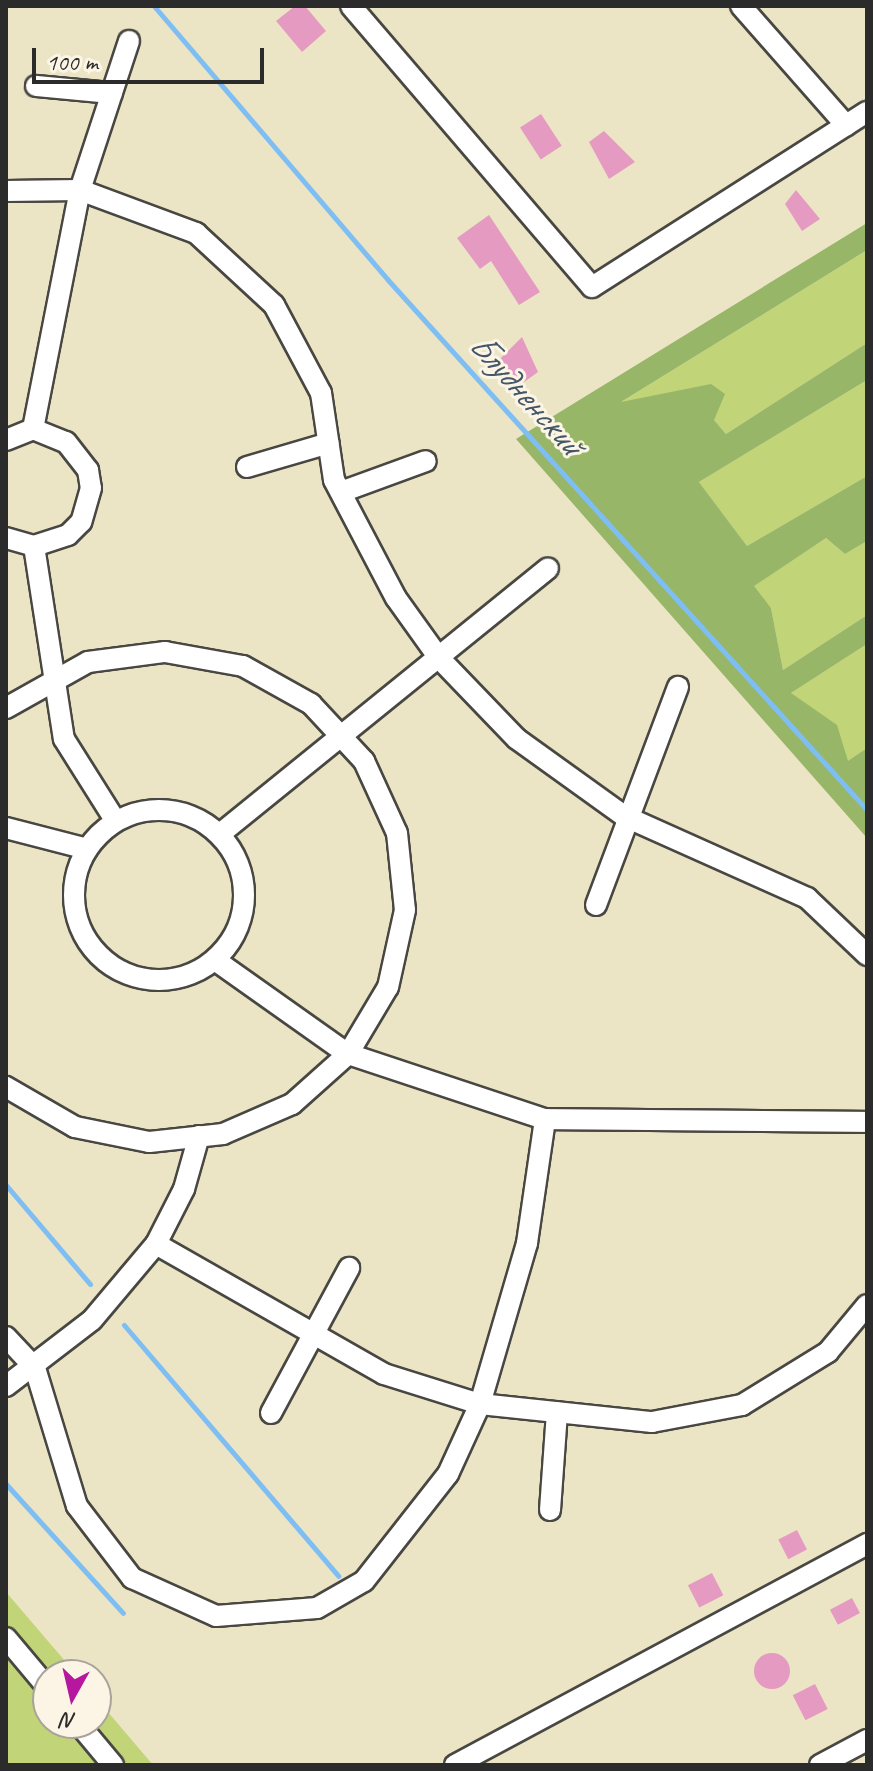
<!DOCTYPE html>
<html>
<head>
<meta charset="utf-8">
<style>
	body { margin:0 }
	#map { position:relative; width:873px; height:1771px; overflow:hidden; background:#ece5c5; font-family:Caveat,sans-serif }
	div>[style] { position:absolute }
	.green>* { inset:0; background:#c1d477 }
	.forest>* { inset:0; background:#98b668 }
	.stream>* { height:5px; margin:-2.5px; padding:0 2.5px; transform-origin:2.5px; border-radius:2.5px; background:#7ebef2 }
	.building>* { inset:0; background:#e59ac2; transform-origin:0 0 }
	.round { border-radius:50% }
	.roads { filter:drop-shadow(2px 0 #484742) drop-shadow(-2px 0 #484742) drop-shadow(0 2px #484742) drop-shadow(0 -2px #484742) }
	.minor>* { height:20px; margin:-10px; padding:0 10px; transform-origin:10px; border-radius:10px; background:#fff }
	.minor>.ring { margin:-10px; padding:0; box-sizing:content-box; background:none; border:20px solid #fff; border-radius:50% }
	span { translate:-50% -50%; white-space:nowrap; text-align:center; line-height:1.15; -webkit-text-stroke:6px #fcf5e5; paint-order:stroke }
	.water-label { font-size:36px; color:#445767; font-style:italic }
	.frame { position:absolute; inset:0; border:8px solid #2b2b2b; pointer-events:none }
	.north { position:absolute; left:32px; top:1659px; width:80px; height:80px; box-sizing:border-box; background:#fcf5e5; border:2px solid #a8a49b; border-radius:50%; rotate:188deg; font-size:22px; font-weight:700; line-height:32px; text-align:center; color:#2b2b2b }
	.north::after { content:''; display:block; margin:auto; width:28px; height:36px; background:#b5179e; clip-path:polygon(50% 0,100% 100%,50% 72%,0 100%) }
	.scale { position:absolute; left:32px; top:48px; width:232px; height:36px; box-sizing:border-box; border:4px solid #2b2b2b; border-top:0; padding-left:10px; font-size:24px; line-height:28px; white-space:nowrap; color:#2b2b2b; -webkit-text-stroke:6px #fcf5e5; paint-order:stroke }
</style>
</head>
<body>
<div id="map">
	<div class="green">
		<i style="clip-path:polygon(867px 250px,867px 343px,726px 434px,714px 420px,618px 404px)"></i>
		<i style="clip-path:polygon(867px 380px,867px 476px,747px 546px,699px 482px)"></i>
		<i style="clip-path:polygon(826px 538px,845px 554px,867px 541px,867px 615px,783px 670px,771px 608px,753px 586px)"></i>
		<i style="clip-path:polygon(867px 644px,867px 748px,848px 762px,791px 693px)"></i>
		<i style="clip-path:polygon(6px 1592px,77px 1675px,48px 1675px,48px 1723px,96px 1723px,96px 1698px,153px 1765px,6px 1765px)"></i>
	</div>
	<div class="forest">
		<i style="clip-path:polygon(867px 223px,867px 250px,621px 402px,711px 384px,725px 394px,714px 420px,726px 434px,867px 343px,867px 380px,699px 482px,747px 546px,867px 476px,867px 541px,845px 554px,826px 538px,754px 586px,771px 608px,783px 670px,867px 615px,867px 644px,791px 693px,837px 725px,848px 761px,867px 748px,867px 838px,516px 439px)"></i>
	</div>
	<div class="stream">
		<i style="left:154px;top:6px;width:360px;rotate:49.5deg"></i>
		<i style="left:388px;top:280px;width:714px;rotate:47.89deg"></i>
		<i style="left:6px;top:1185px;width:130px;rotate:49.7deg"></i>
		<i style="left:124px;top:1325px;width:330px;rotate:49.5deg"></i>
		<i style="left:6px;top:1484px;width:174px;rotate:47.8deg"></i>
	</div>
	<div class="building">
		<i style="clip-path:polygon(295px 6px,305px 6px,326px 31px,302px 52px,276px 21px)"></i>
		<i style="left:541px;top:114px;width:38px;height:25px;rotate:57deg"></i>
		<i style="clip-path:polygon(604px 131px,635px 162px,609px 179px,589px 142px)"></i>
		<i style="clip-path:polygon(796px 190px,820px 219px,802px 231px,785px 204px)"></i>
		<i style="clip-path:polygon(489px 215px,540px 292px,519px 305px,491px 261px,480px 269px,457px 238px)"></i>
		<i style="clip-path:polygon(522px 337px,538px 372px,509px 393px,498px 361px)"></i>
		<i style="left:797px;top:1530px;width:22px;height:21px;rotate:63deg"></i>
		<i style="left:712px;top:1573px;width:25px;height:27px;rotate:63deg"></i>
		<i style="left:852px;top:1598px;width:17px;height:25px;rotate:62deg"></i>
		<i class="round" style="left:754px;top:1653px;width:36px;height:36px"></i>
		<i style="left:815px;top:1684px;width:28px;height:25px;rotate:63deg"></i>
	</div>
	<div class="roads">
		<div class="minor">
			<i style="left:351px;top:6px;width:370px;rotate:49.4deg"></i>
			<i style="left:592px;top:287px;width:326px;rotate:-32.5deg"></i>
			<i style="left:741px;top:6px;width:159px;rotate:48.6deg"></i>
			<i style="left:36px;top:86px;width:76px;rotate:5.3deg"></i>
			<i style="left:6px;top:191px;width:74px;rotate:-0.8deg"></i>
			<i style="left:80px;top:190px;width:124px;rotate:20.3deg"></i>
			<i style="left:196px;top:233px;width:106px;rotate:42.7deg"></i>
			<i style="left:274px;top:305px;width:100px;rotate:61.9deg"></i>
			<i style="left:321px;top:393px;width:88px;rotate:81.5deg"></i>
			<i style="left:334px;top:480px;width:133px;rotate:62.3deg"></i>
			<i style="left:396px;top:598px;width:74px;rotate:54.4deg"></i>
			<i style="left:439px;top:658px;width:112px;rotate:46.1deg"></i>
			<i style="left:517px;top:739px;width:132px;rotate:35.7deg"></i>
			<i style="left:624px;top:816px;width:201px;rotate:24.1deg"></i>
			<i style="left:807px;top:898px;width:83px;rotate:43.5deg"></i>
			<i style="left:33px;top:429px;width:244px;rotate:-78.9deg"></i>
			<i style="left:80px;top:190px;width:157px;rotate:-71.8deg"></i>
			<i style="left:6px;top:440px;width:29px;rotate:-22deg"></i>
			<i style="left:33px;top:429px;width:35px;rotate:22deg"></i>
			<i style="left:66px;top:442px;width:36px;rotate:52deg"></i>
			<i style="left:88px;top:470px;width:18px;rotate:81deg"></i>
			<i style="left:91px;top:488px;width:35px;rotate:106deg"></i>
			<i style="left:81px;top:522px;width:18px;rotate:135deg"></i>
			<i style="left:68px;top:535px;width:36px;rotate:162deg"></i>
			<i style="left:34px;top:546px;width:29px;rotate:-164deg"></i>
			<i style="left:247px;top:467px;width:85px;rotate:-16.3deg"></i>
			<i style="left:341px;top:492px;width:90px;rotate:-20deg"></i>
			<i style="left:34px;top:546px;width:195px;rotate:81.2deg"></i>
			<i style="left:64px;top:739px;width:96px;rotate:57.8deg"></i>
			<i style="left:6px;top:708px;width:94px;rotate:-29.3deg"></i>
			<i style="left:88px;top:662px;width:78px;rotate:-7.4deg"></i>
			<i style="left:165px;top:652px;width:79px;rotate:10.2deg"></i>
			<i style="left:243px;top:666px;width:78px;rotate:29.2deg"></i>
			<i style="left:311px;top:704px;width:78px;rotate:47.1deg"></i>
			<i style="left:364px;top:761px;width:79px;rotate:65.4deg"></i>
			<i style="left:397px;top:833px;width:77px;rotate:84.1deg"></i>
			<i style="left:405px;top:910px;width:79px;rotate:102.4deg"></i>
			<i style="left:388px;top:987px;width:78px;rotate:120.8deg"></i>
			<i style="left:348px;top:1054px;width:75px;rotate:138.2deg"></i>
			<i style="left:292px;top:1104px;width:75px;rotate:156.5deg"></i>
			<i style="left:223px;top:1134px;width:74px;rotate:173.8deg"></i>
			<i style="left:149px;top:1142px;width:76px;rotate:-168.5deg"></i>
			<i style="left:75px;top:1127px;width:80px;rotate:-149.9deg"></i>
			<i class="ring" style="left:74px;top:810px;width:150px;height:150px"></i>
			<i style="left:6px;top:828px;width:84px;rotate:14.5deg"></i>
			<i style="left:220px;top:834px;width:422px;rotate:-39deg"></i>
			<i style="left:596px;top:905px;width:233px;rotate:-69.4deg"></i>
			<i style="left:215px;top:960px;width:163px;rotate:35.3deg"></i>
			<i style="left:348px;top:1054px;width:207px;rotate:18.3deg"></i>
			<i style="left:545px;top:1119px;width:322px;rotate:0.5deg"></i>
			<i style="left:156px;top:1244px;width:262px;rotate:29.7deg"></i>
			<i style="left:384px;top:1374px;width:101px;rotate:17.4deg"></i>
			<i style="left:480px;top:1404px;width:173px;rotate:6deg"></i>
			<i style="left:652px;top:1422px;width:92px;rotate:-10.7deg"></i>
			<i style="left:742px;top:1405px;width:101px;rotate:-31.6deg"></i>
			<i style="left:828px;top:1352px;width:61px;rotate:-50.3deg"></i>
			<i style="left:6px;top:1337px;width:42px;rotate:46.9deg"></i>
			<i style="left:35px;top:1368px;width:144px;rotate:73.1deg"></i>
			<i style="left:77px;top:1506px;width:91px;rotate:52.6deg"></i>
			<i style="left:132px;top:1578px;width:92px;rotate:24.3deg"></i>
			<i style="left:216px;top:1616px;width:101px;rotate:-4.5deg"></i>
			<i style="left:317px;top:1608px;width:54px;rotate:-29.9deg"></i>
			<i style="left:364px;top:1581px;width:136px;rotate:-51.9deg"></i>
			<i style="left:448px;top:1474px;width:77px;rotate:-65.4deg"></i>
			<i style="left:480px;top:1404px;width:168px;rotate:-73.7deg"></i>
			<i style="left:527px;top:1243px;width:125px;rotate:-81.7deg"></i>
			<i style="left:6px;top:1386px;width:108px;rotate:-37.5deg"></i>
			<i style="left:92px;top:1320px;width:99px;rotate:-49.9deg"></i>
			<i style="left:156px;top:1244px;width:62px;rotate:-63deg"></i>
			<i style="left:184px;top:1189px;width:55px;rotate:-74.2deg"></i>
			<i style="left:271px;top:1413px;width:165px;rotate:-61.7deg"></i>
			<i style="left:550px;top:1510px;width:98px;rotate:-85.9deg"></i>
			<i style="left:6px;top:1638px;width:65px;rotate:50deg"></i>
			<i style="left:78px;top:1723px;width:55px;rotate:50.2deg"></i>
			<i style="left:455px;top:1765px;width:468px;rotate:-28.2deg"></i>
			<i style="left:820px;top:1765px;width:53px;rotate:-28deg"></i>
		</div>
	</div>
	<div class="water-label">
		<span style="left:526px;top:394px;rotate:48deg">Блудненский</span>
	</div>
	<div class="frame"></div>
	<div class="north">N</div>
	<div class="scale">100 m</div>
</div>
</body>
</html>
